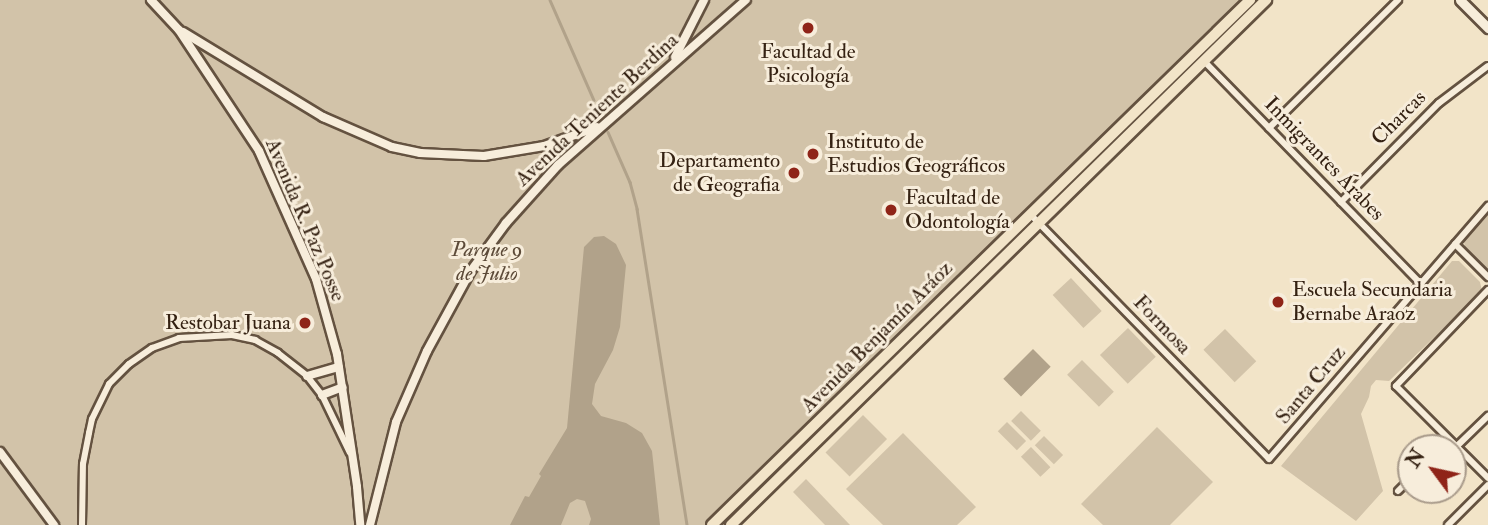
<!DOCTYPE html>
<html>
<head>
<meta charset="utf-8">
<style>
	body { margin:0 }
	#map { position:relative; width:1488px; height:525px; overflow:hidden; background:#f2e4c8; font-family:"IM FELL Double Pica",serif }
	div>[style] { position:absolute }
	.green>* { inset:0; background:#d2c3a9; transform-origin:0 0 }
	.water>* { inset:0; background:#b1a28a; transform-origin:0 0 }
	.stream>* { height:2.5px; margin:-1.25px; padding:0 1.25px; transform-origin:1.25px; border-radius:1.25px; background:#b1a28a }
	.roads { filter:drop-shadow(2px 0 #645240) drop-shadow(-2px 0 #645240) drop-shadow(0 2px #645240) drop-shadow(0 -2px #645240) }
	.minor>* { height:6px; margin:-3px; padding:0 3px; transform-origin:3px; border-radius:3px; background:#f7eddb }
	.tertiary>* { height:8px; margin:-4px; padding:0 4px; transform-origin:4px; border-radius:4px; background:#f7eddb }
	.secondary>* { height:9px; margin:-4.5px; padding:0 4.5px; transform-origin:4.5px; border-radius:4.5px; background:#f7eddb }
	.primary>* { height:10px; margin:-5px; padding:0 5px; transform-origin:5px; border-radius:5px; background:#f2e4c8 }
	.dots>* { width:19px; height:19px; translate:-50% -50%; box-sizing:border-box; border:4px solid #f7eddb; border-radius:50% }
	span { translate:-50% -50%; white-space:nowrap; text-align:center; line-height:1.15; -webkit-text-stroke:6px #f7eddb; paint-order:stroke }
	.poi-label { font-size:21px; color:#342112 }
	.left { translate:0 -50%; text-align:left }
	.right { translate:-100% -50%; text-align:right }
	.street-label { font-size:21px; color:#342112 }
	.park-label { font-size:21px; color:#5c4a38; font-style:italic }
	.north { position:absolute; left:1397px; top:434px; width:70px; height:70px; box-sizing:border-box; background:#f7eddb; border:2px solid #a99b8b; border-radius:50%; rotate:303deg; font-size:19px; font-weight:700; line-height:28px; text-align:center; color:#342112 }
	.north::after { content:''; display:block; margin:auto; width:24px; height:32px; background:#8f2418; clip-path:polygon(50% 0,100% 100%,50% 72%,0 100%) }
</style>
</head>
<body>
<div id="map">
	<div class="green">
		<i style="clip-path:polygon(0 0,1240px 0,706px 525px,0 525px)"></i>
		<i style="clip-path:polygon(1488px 214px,1488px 271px,1465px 248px,1464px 242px)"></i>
		<i style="clip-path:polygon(1452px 261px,1459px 261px,1480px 282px,1482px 291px,1389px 381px,1376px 380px,1371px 386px,1369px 397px,1361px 414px,1383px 491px,1356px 521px,1281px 466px)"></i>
		<i style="left:1071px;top:278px;width:45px;height:25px;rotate:47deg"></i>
		<i style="left:1128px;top:328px;width:40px;height:39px;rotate:46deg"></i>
		<i style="left:1225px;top:329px;width:45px;height:30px;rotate:46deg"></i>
		<i style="left:1082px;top:360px;width:45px;height:21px;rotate:45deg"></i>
		<i style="left:1021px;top:411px;width:28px;height:14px;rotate:45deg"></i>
		<i style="left:863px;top:415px;width:34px;height:53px;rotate:45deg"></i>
		<i style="left:1007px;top:422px;width:27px;height:13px;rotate:45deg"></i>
		<i style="clip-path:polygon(1157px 427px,1213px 482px,1170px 525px,1103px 525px,1081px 504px)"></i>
		<i style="clip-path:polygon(903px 433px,976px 507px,957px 525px,883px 525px,846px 489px)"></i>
		<i style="left:1044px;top:436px;width:27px;height:13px;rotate:45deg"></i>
		<i style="left:1031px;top:447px;width:28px;height:14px;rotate:46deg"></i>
		<i style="clip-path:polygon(806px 479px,850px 525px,825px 525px,793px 492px)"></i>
	</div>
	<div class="water">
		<i style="clip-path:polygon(604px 236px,616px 244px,626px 265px,620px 327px,613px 350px,595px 384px,592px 404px,601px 416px,626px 423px,642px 433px,652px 451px,660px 525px,589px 525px,591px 519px,585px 501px,577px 499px,570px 503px,561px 525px,510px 525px,525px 496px,529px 497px,541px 476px,539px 474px,567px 428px,584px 247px,594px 237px)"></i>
		<i style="left:1033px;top:349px;width:25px;height:42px;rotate:45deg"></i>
	</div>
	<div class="stream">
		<i style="left:550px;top:0;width:109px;rotate:66.3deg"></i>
		<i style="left:608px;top:132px;width:55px;rotate:66.3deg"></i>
		<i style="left:630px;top:182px;width:28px;rotate:75deg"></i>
		<i style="left:637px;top:209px;width:320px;rotate:81deg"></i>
	</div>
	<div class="roads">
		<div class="minor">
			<i style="left:1203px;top:60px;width:311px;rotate:45.8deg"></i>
			<i style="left:1269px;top:128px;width:182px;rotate:-44.8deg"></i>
			<i style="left:1341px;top:202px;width:139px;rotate:-45.3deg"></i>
			<i style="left:1439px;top:103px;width:61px;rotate:-37.1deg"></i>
			<i style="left:1030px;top:214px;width:342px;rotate:45.7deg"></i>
			<i style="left:1269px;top:459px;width:335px;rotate:-49.1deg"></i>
			<i style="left:1455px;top:244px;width:47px;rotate:45deg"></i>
			<i style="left:1488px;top:290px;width:133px;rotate:133.8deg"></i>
			<i style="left:1396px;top:386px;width:130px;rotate:45deg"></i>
			<i style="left:1456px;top:447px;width:45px;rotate:-44.1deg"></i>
			<i style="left:1398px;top:491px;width:18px;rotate:-45deg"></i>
			<i style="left:82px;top:525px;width:61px;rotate:-89.1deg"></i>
			<i style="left:83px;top:464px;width:32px;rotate:-79deg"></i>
			<i style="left:89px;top:433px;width:14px;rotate:-78deg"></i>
			<i style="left:92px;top:419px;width:39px;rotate:-64deg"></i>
			<i style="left:109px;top:384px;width:28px;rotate:-45deg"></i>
			<i style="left:129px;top:364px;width:28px;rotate:-35deg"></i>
			<i style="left:152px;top:348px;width:29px;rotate:-20deg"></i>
			<i style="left:179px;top:338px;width:53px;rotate:-3.2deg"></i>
			<i style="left:232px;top:335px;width:24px;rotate:12deg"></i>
			<i style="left:255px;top:340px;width:26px;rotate:29deg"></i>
			<i style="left:278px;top:353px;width:37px;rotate:38deg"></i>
			<i style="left:307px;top:376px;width:24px;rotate:52deg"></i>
			<i style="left:322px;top:395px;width:64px;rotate:64.2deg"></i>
			<i style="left:1448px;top:525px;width:57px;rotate:-45deg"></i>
		</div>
		<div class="tertiary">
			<i style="left:151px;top:0;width:41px;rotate:47deg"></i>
			<i style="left:179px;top:30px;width:145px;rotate:56.5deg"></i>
			<i style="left:259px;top:151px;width:140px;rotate:66deg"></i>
			<i style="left:316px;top:279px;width:78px;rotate:74.4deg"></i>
			<i style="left:337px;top:354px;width:134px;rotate:81.4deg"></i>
			<i style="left:357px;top:487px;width:38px;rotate:85deg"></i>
			<i style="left:183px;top:32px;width:164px;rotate:31.3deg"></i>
			<i style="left:323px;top:117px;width:75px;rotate:23.5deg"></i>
			<i style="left:392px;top:147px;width:29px;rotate:12deg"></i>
			<i style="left:420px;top:153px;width:64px;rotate:2.7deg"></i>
			<i style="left:484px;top:156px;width:61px;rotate:-9.5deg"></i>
			<i style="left:544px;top:146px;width:56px;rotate:-19.7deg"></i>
			<i style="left:675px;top:57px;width:64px;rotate:-63deg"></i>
			<i style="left:307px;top:376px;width:33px;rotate:-16deg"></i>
			<i style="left:322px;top:395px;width:22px;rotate:-21deg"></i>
			<i style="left:0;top:452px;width:91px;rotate:53.5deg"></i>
			<i style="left:370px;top:525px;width:106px;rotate:-75.8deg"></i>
			<i style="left:396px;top:422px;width:77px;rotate:-66.4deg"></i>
			<i style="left:427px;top:351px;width:90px;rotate:-61.4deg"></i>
			<i style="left:470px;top:272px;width:61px;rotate:-53.7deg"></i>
			<i style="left:506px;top:223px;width:78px;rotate:-48.1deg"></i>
			<i style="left:558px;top:165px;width:250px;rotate:-41.3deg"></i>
		</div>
		<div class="secondary">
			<i style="left:1460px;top:0;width:40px;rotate:45deg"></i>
		</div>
		<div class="primary">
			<i style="left:712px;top:525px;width:752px;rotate:-44.3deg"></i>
			<i style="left:731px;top:525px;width:750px;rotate:-44.46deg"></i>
		</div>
	</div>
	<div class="dots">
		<i style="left:808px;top:28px;background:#8f2418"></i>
		<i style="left:813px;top:154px;background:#8f2418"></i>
		<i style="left:794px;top:173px;background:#8f2418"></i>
		<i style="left:891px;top:210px;background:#8f2418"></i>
		<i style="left:1278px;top:302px;background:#8f2418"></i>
		<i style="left:305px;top:323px;background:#8f2418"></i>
	</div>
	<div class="poi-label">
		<span style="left:808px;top:64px">Facultad de<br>Psicología</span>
		<span class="left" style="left:827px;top:154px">Instituto de<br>Estudios Geográficos</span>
		<span class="right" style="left:780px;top:173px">Departamento<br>de Geografia</span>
		<span class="left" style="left:905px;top:210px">Facultad de<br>Odontología</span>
		<span class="left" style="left:1292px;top:302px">Escuela Secundaria<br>Bernabe Araoz</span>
		<span class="right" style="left:291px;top:323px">Restobar Juana</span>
	</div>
	<div class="street-label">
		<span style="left:597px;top:110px;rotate:-43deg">Avenida Teniente Berdina</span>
		<span style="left:1399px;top:118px;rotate:-45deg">Charcas</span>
		<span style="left:1324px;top:159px;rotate:46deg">Inmigrantes Árabes</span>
		<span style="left:305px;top:220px;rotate:67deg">Avenida R. Paz Posse</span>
		<span style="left:1162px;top:325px;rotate:46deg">Formosa</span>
		<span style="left:877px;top:337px;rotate:-45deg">Avenida Benjamín Aráoz</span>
		<span style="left:1311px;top:385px;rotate:-50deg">Santa Cruz</span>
	</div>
	<div class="park-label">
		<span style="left:487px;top:262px">Parque 9<br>de Julio</span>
	</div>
	<div class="north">N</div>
</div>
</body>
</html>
